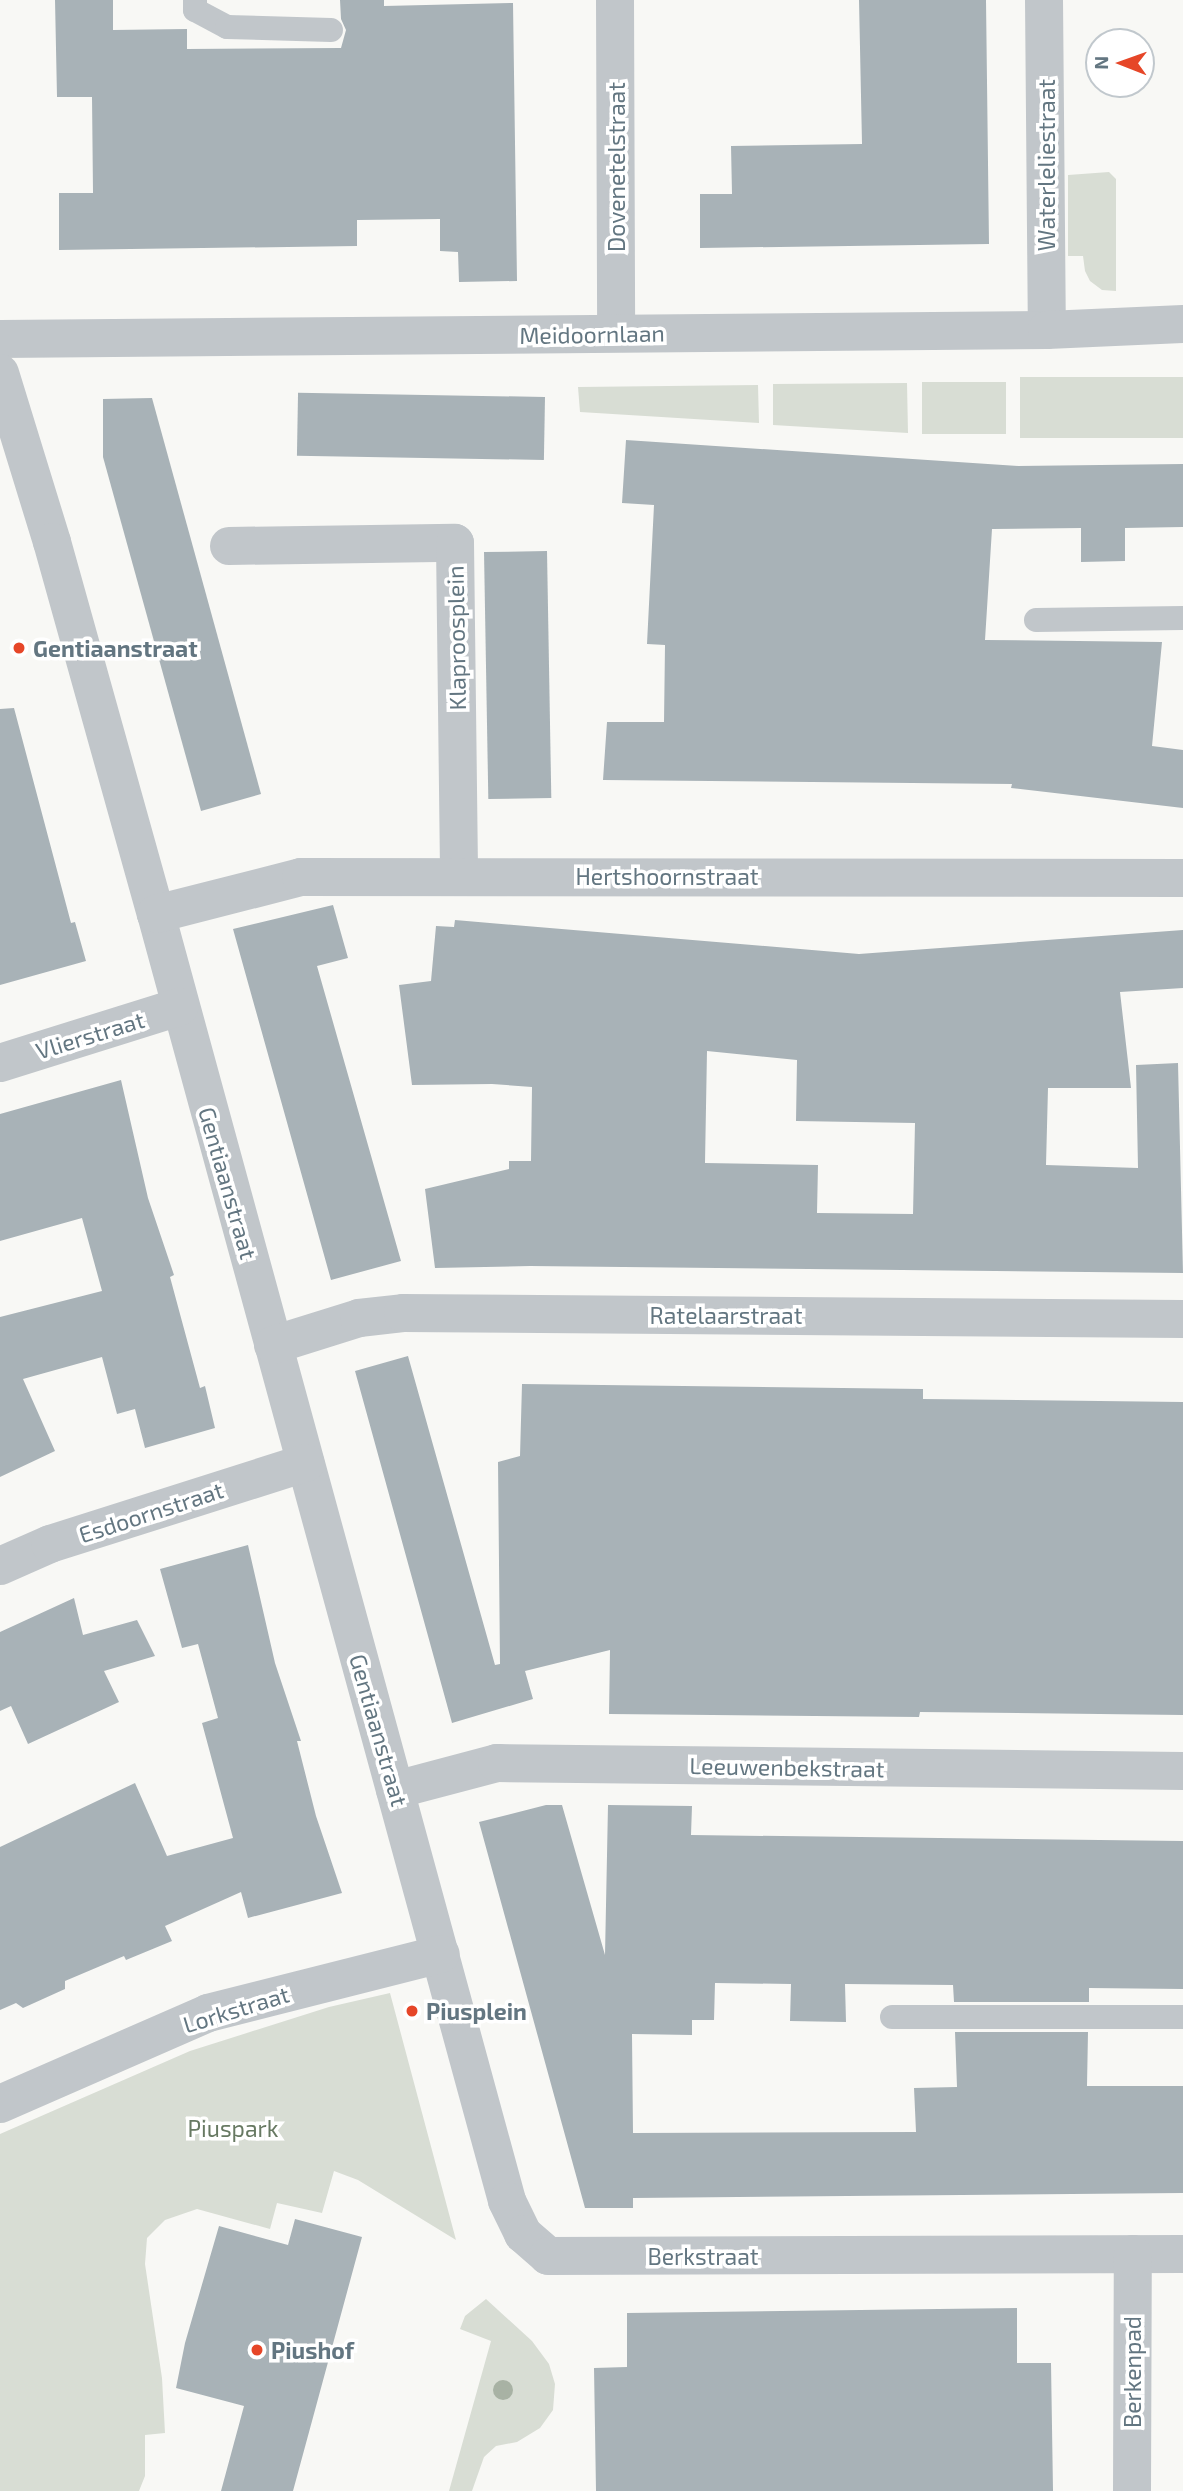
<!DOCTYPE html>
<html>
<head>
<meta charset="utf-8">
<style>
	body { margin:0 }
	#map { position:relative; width:1183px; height:2491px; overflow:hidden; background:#f8f8f5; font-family:"Exo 2",sans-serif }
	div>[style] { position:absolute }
	.green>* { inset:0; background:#d8ddd4; transform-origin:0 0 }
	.building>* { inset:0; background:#a8b2b7; transform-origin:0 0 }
	.service>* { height:24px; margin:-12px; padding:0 12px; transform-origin:12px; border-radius:12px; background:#c1c6ca }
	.minor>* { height:38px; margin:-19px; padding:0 19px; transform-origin:19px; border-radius:19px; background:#c1c6ca }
	.trees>* { width:20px; height:20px; margin:-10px; border-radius:50%; background:#a8b2a4 }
	.dots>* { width:19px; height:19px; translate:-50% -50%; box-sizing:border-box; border:4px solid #fff; border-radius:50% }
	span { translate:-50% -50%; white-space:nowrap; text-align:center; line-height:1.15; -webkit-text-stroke:7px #fff; paint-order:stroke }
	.street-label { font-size:23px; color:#637681 }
	.poi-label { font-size:23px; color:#637681; font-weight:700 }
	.left { translate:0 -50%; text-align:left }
	.park-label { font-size:23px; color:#677962 }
	.north { position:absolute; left:1085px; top:28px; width:70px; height:70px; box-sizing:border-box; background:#fff; border:2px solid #c1c8cd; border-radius:50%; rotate:271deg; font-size:19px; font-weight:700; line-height:28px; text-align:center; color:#637681 }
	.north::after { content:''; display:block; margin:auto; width:24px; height:32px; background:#e64628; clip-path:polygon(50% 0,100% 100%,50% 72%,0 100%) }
</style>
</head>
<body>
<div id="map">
	<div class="green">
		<i style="clip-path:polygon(1109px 172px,1116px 179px,1116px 291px,1102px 290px,1090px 281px,1085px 271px,1083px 256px,1068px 256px,1068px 175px)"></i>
		<i style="left:1183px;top:377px;width:61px;height:163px;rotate:90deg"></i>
		<i style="left:922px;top:382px;width:84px;height:52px"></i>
		<i style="clip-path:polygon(907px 383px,908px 433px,773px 425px,773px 384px)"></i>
		<i style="clip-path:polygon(758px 385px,759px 423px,580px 412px,578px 387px)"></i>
		<i style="clip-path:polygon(390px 1993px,456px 2240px,358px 2180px,334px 2171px,322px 2213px,277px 2203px,270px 2229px,197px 2209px,165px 2220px,147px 2238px,145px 2264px,162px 2378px,165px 2433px,145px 2435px,145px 2476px,139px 2491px,0 2491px,0 2134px,190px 2051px,329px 2007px)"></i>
		<i style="clip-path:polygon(486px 2299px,532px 2341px,549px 2364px,555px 2384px,553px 2410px,540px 2428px,517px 2442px,496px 2446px,484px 2457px,472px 2491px,449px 2491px,491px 2341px,460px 2329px,465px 2316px)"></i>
	</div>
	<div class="building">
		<i style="clip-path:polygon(55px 0,113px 0,113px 30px,187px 29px,187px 49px,341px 48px,346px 30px,341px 19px,340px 0,384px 0,384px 6px,513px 3px,517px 281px,459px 282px,458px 252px,440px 251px,440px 219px,357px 220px,357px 246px,59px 250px,59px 193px,93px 193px,92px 97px,57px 97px)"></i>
		<i style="clip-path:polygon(859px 0,986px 0,989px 244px,700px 248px,700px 194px,732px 194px,731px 146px,862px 144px)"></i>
		<i style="left:545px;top:397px;width:63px;height:247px;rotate:91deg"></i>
		<i style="clip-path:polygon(152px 398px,261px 794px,201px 811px,103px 457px,103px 399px)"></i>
		<i style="clip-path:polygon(626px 440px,1018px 466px,1183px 464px,1183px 527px,1125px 528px,1125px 561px,1081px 562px,1081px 528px,992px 529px,985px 640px,1162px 642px,1152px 746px,1183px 750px,1183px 808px,1011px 788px,1012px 784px,603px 780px,607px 722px,664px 722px,665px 645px,647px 644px,654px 505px,622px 503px)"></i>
		<i style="left:547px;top:551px;width:247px;height:63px;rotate:89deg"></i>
		<i style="clip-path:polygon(14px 708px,71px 923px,75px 922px,86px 961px,0 985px,0 709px)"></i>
		<i style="clip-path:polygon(333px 905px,348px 958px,317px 966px,401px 1261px,331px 1280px,233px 929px)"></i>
		<i style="clip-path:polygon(evenodd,455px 920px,859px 954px,1183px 930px,1183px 988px,1120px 992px,1131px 1088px,1048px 1088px,1046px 1165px,1138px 1168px,1136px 1065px,1178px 1063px,1183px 1273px,530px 1266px,435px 1268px,425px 1189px,509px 1169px,509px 1161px,531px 1161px,532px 1087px,492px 1084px,412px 1085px,399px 985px,431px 981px,436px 926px,454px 927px,455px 920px,707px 1051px,797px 1060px,796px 1121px,915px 1123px,913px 1214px,817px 1213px,818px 1165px,705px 1163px,707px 1051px)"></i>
		<i style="clip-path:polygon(121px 1080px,148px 1198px,174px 1275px,170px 1277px,200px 1388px,205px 1386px,215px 1428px,145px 1448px,135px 1409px,117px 1414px,102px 1357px,23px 1379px,55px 1451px,0 1477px,0 1317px,102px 1291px,82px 1218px,0 1241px,0 1114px)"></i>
		<i style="clip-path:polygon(408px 1356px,495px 1665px,500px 1664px,498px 1462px,520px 1456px,522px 1384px,923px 1389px,923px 1399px,1183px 1402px,1183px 1715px,920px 1712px,919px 1717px,609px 1714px,610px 1650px,525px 1671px,533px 1699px,452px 1723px,355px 1371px)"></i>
		<i style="clip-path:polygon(248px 1545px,275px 1663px,301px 1741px,297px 1741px,316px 1816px,342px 1893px,248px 1918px,241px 1892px,165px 1926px,172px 1941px,126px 1960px,124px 1956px,65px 1981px,65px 1989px,23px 2008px,16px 2003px,0 2010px,0 1847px,135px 1783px,167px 1856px,233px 1838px,202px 1723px,218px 1718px,198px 1644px,182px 1648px,160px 1569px)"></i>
		<i style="clip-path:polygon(74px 1598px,83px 1635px,137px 1620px,155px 1656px,104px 1671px,119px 1702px,28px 1744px,11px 1706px,0 1711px,0 1632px)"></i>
		<i style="clip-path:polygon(546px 1805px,562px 1805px,605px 1955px,608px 1805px,692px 1806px,691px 1835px,1183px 1841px,1183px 1989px,1089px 1988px,1089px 2002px,954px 2002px,953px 1985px,845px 1984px,846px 2022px,790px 2021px,791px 1984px,715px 1983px,714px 2020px,692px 2020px,692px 2035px,632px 2034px,633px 2133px,916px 2132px,914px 2088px,957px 2087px,955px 2032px,1088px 2032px,1087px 2086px,1183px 2086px,1183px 2193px,633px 2198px,633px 2208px,585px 2208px,479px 1822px)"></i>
		<i style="clip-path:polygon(295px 2219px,362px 2237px,293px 2491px,221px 2491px,244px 2406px,176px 2388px,185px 2343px,219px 2226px,288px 2245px)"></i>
		<i style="clip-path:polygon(1017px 2308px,1017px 2363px,1051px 2363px,1053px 2491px,596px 2491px,594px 2368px,627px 2367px,627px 2313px)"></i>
	</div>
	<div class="service">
		<i style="left:195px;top:0;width:10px;rotate:90deg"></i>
		<i style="left:195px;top:10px;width:36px;rotate:28deg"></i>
		<i style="left:227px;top:27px;width:104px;rotate:1.7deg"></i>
		<i style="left:1036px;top:620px;width:147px;rotate:-0.8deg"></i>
		<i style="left:892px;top:2017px;width:291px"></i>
	</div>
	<div class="minor">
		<i style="left:615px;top:0;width:333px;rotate:89.8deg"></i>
		<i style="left:1044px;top:0;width:330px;rotate:89.5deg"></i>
		<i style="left:0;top:339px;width:1047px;rotate:-0.49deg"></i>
		<i style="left:1047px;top:330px;width:136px;rotate:-2.5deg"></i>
		<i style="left:0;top:373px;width:177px;rotate:72.9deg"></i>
		<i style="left:52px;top:542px;width:386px;rotate:74.4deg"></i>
		<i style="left:156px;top:914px;width:1334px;rotate:74.74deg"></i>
		<i style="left:507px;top:2201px;width:37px;rotate:64deg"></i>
		<i style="left:523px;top:2234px;width:33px;rotate:41deg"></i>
		<i style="left:548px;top:2256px;width:635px;rotate:-0.18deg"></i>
		<i style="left:229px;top:546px;width:226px;rotate:-0.8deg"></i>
		<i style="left:455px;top:543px;width:332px;rotate:89.3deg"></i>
		<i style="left:156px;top:914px;width:150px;rotate:-14.3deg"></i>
		<i style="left:301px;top:877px;width:882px;rotate:0.06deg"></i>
		<i style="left:0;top:1063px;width:188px;rotate:-17.4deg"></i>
		<i style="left:273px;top:1345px;width:90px;rotate:-17.4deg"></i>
		<i style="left:359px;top:1318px;width:44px;rotate:-6.5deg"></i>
		<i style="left:403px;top:1313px;width:780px;rotate:0.44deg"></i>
		<i style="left:0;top:1566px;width:55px;rotate:-23.7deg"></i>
		<i style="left:50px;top:1544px;width:268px;rotate:-17.6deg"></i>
		<i style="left:395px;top:1790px;width:106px;rotate:-14.8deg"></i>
		<i style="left:497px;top:1763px;width:686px;rotate:0.67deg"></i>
		<i style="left:0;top:2104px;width:227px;rotate:-23.6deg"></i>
		<i style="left:208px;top:2013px;width:240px;rotate:-14.2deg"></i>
		<i style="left:1132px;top:2491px;width:237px;rotate:-89.8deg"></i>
	</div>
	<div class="trees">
		<i style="left:503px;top:2390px"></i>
	</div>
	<div class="dots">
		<i style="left:19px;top:648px;background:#e64628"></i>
		<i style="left:412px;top:2011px;background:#e64628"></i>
		<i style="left:257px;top:2350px;background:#e64628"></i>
	</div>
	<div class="street-label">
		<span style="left:1046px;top:165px;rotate:-90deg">Waterleliestraat</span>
		<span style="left:616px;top:167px;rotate:-90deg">Dovenetelstraat</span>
		<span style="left:592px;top:334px;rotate:-1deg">Meidoornlaan</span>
		<span style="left:456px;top:638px;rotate:-91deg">Klaproosplein</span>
		<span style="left:667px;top:876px">Hertshoornstraat</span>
		<span style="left:90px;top:1035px;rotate:-17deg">Vlierstraat</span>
		<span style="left:228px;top:1183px;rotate:74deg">Gentiaanstraat</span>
		<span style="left:726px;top:1315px">Ratelaarstraat</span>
		<span style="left:151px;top:1512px;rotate:-18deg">Esdoornstraat</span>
		<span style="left:379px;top:1730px;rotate:74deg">Gentiaanstraat</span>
		<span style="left:787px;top:1767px;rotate:1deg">Leeuwenbekstraat</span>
		<span style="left:236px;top:2009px;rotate:-17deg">Lorkstraat</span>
		<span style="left:703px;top:2256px">Berkstraat</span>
		<span style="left:1132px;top:2372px;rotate:-90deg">Berkenpad</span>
	</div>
	<div class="poi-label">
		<span class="left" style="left:33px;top:648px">Gentiaanstraat</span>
		<span class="left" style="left:426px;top:2011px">Piusplein</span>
		<span class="left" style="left:271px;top:2350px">Piushof</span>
	</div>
	<div class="park-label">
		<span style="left:233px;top:2128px">Piuspark</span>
	</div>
	<div class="north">N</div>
</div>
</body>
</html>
